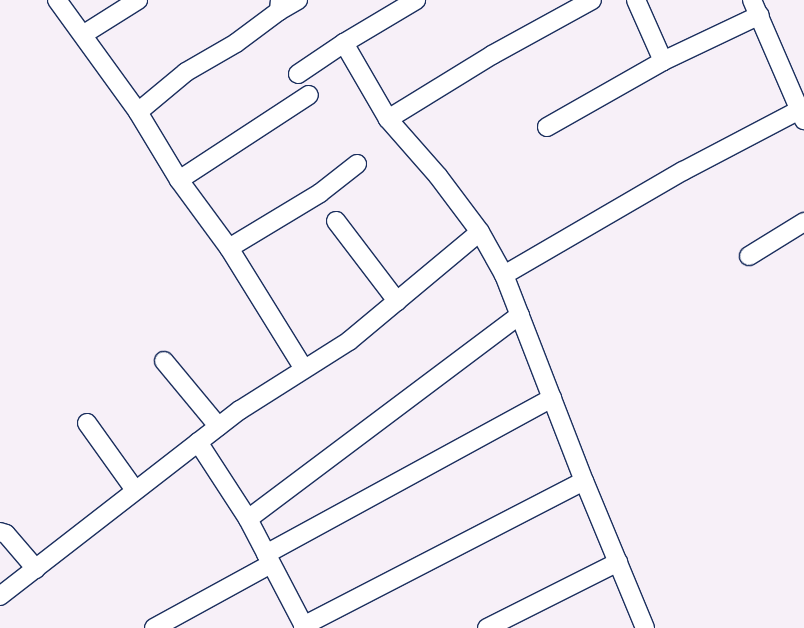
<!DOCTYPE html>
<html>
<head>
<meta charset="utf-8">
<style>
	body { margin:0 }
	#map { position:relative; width:804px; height:628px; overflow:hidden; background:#f7f0f8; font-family:"Indie Flower",sans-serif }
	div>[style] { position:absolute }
	.roads { filter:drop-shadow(1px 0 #1b2f5e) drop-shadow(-1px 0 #1b2f5e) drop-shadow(0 1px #1b2f5e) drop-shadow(0 -1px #1b2f5e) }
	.street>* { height:18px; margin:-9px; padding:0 9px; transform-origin:9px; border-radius:9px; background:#fff }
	span { translate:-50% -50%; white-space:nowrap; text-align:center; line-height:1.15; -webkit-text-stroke:4px #fff; paint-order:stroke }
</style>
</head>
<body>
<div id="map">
	<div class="roads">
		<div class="street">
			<i style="left:57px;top:0;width:138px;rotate:54.1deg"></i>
			<i style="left:138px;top:112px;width:79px;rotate:58.9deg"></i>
			<i style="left:179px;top:180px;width:84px;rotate:53.7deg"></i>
			<i style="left:229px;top:248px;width:142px;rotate:58.2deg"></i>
			<i style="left:636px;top:0;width:67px;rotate:66.1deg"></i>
			<i style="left:663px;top:61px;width:107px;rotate:-25.4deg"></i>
			<i style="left:752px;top:0;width:131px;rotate:66.6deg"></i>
			<i style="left:279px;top:11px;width:22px;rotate:-30deg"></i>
			<i style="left:84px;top:34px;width:64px;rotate:-32.2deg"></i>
			<i style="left:298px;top:74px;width:55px;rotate:-34deg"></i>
			<i style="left:138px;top:112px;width:62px;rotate:-39.8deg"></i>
			<i style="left:186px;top:72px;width:58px;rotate:-30.1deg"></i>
			<i style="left:236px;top:43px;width:54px;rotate:-36.7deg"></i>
			<i style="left:279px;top:11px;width:11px;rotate:-85deg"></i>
			<i style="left:388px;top:119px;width:122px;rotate:-31.6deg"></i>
			<i style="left:492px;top:55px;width:114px;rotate:-28.8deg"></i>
			<i style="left:547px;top:127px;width:133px;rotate:-29.6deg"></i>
			<i style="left:179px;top:180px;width:155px;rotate:-33.2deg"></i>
			<i style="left:336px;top:221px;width:101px;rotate:52.7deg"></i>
			<i style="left:480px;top:232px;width:49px;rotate:60.8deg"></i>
			<i style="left:229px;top:248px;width:106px;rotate:-31.1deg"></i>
			<i style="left:320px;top:193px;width:47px;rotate:-38.1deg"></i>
			<i style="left:749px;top:256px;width:65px;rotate:-31.7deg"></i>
			<i style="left:164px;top:361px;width:85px;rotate:50.3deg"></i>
			<i style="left:87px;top:423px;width:82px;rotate:54.4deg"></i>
			<i style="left:198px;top:442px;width:92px;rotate:57deg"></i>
			<i style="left:248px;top:519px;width:123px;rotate:62.4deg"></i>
			<i style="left:248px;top:519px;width:340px;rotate:-36.9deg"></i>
			<i style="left:0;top:532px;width:6px;rotate:18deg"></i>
			<i style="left:6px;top:534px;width:46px;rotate:49.4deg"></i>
			<i style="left:266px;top:554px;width:326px;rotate:-28.6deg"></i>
			<i style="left:0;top:596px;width:304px;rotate:-37.8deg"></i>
			<i style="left:240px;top:410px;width:129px;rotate:-32.3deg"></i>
			<i style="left:349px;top:341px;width:170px;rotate:-39.8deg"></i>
			<i style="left:480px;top:232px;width:70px;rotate:-126.9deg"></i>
			<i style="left:438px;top:176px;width:76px;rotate:-131.3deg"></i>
			<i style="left:388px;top:119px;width:88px;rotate:-120.1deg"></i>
			<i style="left:344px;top:43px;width:84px;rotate:-30.8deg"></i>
			<i style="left:303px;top:626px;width:316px;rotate:-27.3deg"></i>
			<i style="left:154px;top:628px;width:133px;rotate:-28.7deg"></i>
			<i style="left:487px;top:628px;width:147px;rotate:-26.7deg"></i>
			<i style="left:645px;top:628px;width:159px;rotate:-112.5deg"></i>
			<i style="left:584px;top:481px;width:221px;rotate:-111.2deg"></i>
			<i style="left:504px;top:275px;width:207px;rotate:-30.2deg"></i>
			<i style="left:683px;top:171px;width:131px;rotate:-27.7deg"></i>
		</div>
	</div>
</div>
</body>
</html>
